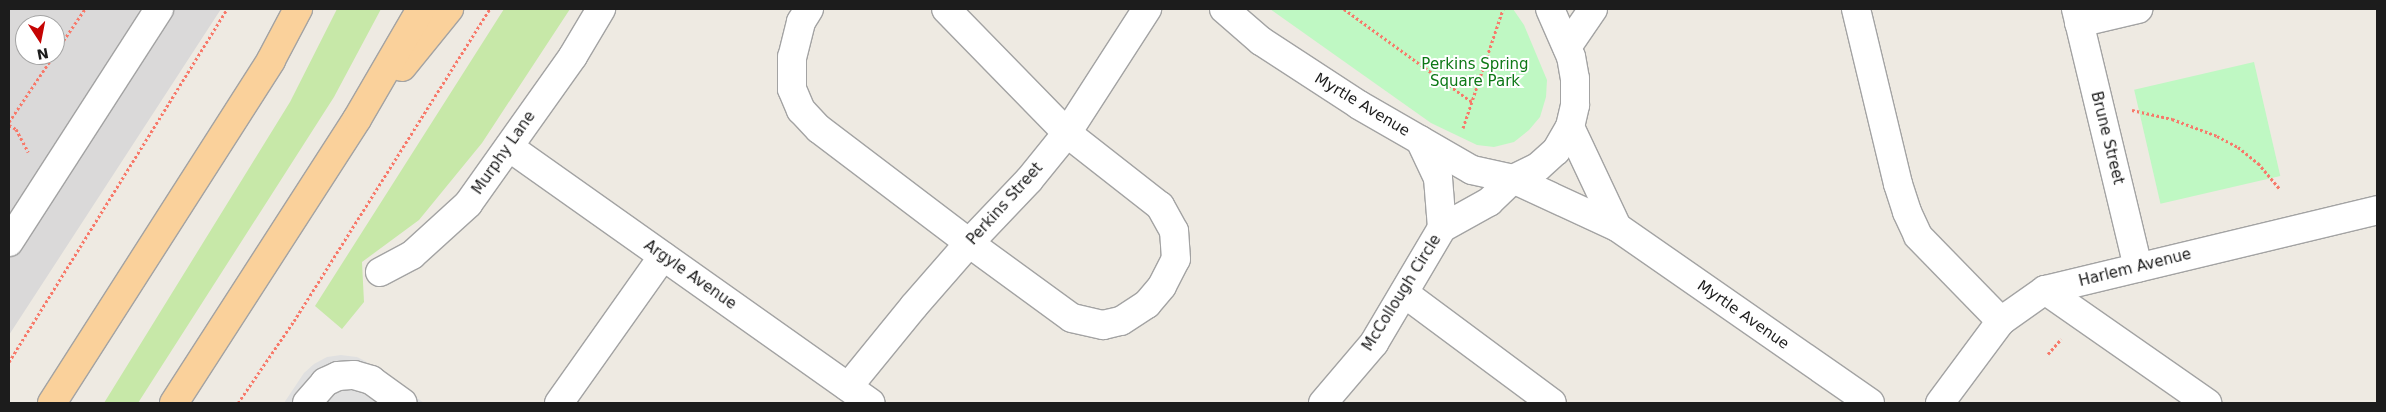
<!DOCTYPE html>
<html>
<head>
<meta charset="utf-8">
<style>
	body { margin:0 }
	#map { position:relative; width:2386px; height:412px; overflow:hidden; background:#eeeae2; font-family:"DejaVu Sans",sans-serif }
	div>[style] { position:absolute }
	.residential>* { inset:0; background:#dad9d9 }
	.grass>* { inset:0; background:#c7e8a8 }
	.park>* { inset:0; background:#bff8c3; transform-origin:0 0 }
	.parking>* { inset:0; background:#e0e0e0 }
	.path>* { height:3px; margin-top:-1.5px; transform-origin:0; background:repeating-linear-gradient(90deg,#f7796a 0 2.5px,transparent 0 5px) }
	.roads { filter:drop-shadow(1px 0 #a3a3a3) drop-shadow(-1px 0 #a3a3a3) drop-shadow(0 1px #a3a3a3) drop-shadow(0 -1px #a3a3a3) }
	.minor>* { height:28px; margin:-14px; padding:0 14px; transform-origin:14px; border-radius:14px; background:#fff }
	.major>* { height:28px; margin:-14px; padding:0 14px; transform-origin:14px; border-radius:14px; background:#fad19b }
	span { translate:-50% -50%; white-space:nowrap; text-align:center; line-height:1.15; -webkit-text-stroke:4px #fff; paint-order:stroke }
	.park-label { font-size:15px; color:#0d7816 }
	.street-label { font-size:15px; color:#1c1c1c }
	.frame { position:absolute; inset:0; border:10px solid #1c1c1c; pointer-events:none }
	.north { position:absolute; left:15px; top:15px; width:50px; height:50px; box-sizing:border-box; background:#fff; border:1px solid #a4a4a4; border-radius:50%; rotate:169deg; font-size:14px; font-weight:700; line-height:20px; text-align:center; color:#1c1c1c }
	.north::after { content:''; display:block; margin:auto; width:18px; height:22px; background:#c50403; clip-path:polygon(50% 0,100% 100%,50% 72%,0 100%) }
</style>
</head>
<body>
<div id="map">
	<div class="residential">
		<i style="clip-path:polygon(evenodd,9px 9px,221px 9px,9px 335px,9px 9px,25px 25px,55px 25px,55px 55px,25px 55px,25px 25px)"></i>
	</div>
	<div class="grass">
		<i style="clip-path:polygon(337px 9px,381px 9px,334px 97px,138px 403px,104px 403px,290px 102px)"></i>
		<i style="clip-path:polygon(504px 9px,570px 9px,482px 143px,419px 220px,362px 262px,364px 302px,342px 329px,315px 306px)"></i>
	</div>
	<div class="park">
		<i style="clip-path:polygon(1270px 9px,1513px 9px,1524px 25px,1547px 80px,1546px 97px,1540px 117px,1529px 130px,1514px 142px,1494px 147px,1477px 145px,1431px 123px)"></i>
		<i style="left:2254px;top:62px;width:117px;height:123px;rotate:77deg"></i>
	</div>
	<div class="parking">
		<i style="clip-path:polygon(341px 355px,357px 357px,365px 361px,424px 403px,284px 403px,304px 373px,314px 364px,327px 357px)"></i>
	</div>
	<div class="path">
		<i style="left:1344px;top:9px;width:158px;rotate:36deg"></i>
		<i style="left:55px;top:53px;width:53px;rotate:-55.7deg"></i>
		<i style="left:2132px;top:110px;width:41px;rotate:12.7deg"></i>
		<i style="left:2172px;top:119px;width:48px;rotate:20.7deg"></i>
		<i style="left:2217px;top:136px;width:24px;rotate:28deg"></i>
		<i style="left:2238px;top:147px;width:26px;rotate:39deg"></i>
		<i style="left:2258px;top:163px;width:34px;rotate:50deg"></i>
		<i style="left:9px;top:122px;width:81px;rotate:-56.1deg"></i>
		<i style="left:9px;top:125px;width:8px;rotate:30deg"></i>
		<i style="left:16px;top:129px;width:26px;rotate:62deg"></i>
		<i style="left:1463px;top:128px;width:126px;rotate:-71.4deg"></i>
		<i style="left:2048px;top:354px;width:20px;rotate:-49deg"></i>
		<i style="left:9px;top:362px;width:415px;rotate:-58.3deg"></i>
		<i style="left:238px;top:403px;width:99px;rotate:-55.7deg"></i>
		<i style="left:294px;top:321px;width:368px;rotate:-57.9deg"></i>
	</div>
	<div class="roads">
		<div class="minor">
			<i style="left:809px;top:9px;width:15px;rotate:122deg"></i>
			<i style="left:801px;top:22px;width:36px;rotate:104deg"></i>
			<i style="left:792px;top:57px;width:32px;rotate:90deg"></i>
			<i style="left:792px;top:89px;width:23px;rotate:67deg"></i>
			<i style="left:801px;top:110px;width:26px;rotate:47deg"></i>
			<i style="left:819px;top:129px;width:188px;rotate:37.2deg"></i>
			<i style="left:969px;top:243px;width:127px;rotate:36.1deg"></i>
			<i style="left:1072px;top:318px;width:32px;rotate:13deg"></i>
			<i style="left:1103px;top:325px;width:18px;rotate:-13deg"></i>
			<i style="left:1121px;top:321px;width:31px;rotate:-33deg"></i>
			<i style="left:1147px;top:304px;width:23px;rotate:-50deg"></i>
			<i style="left:1162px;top:286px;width:30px;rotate:-63deg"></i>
			<i style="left:1176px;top:259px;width:28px;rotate:-94deg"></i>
			<i style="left:1174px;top:231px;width:29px;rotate:-119deg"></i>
			<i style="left:1160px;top:206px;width:118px;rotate:-141.9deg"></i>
			<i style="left:1067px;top:133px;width:173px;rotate:-134.3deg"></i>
			<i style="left:1224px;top:9px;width:49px;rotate:40.9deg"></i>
			<i style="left:1261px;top:41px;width:117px;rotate:33.1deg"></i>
			<i style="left:1359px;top:105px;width:130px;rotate:29.9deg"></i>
			<i style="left:1472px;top:170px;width:42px;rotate:12.4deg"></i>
			<i style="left:1513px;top:179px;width:28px;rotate:-26deg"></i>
			<i style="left:1538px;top:167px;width:24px;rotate:-42deg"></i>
			<i style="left:1556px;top:151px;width:28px;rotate:-60deg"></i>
			<i style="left:1570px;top:127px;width:23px;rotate:-77deg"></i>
			<i style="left:1575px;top:105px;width:26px;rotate:-90deg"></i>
			<i style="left:1575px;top:79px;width:22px;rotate:-100deg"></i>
			<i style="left:1571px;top:57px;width:52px;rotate:-113.6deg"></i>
			<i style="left:1856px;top:9px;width:180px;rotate:76.5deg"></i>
			<i style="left:1898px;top:184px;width:29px;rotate:72deg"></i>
			<i style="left:1907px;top:212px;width:26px;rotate:65deg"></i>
			<i style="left:1918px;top:236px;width:119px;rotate:45.7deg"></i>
			<i style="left:2076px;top:9px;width:266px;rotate:76.5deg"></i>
			<i style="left:2079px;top:23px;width:61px;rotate:-13.3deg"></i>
			<i style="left:1567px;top:47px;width:46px;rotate:-55.6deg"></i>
			<i style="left:1570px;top:127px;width:110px;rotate:64.8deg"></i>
			<i style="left:1420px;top:140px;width:42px;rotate:64.7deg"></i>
			<i style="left:1438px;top:178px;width:50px;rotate:85.4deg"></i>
			<i style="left:509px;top:147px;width:443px;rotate:35.3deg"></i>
			<i style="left:9px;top:242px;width:277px;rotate:-57.2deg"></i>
			<i style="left:380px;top:272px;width:36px;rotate:-28deg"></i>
			<i style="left:412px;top:255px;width:76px;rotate:-42.3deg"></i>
			<i style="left:468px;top:204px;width:181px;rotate:-54.6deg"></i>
			<i style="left:573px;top:56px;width:55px;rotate:-59.2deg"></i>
			<i style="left:2045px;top:290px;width:198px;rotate:34.9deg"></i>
			<i style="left:1404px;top:293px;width:184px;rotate:36.6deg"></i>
			<i style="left:848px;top:387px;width:104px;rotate:-50.8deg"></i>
			<i style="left:914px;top:306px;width:84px;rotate:-48.9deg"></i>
			<i style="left:969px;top:243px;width:87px;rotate:-46.4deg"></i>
			<i style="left:1029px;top:180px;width:60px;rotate:-51deg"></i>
			<i style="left:1067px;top:133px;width:148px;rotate:-57.2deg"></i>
			<i style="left:307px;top:403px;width:28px;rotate:-49deg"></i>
			<i style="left:325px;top:382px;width:14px;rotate:-25deg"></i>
			<i style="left:338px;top:376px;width:16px;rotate:-4deg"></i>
			<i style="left:354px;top:375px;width:18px;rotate:16deg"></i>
			<i style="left:371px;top:380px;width:39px;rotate:36deg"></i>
			<i style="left:559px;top:403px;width:180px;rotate:-54.7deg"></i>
			<i style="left:1323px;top:403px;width:79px;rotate:-49.6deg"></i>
			<i style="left:1374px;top:343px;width:134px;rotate:-59.4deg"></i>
			<i style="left:1442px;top:228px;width:54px;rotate:-29deg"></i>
			<i style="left:1489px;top:202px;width:33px;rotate:-44deg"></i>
			<i style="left:1513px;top:179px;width:115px;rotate:24.8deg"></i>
			<i style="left:1617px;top:227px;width:308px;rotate:34.8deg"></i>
			<i style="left:1940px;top:403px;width:102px;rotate:-53.4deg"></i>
			<i style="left:2001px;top:321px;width:54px;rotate:-35.2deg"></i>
			<i style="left:2045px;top:290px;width:342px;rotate:-13.5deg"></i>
		</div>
		<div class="major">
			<i style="left:402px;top:67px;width:75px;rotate:-51deg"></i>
			<i style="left:52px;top:403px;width:407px;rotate:-57.4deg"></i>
			<i style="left:271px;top:60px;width:58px;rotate:-62.1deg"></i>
			<i style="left:174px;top:403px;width:338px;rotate:-57.2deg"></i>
			<i style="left:357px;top:119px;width:127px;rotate:-59.8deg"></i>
		</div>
	</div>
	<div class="park-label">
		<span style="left:1475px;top:73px">Perkins Spring<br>Square Park</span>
	</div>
	<div class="street-label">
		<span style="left:1362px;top:105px;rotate:31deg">Myrtle Avenue</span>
		<span style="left:2107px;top:138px;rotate:76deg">Brune Street</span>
		<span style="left:504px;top:153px;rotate:-55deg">Murphy Lane</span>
		<span style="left:1005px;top:204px;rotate:-48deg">Perkins Street</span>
		<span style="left:2135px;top:268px;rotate:-14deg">Harlem Avenue</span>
		<span style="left:690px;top:275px;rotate:35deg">Argyle Avenue</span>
		<span style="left:1402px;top:293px;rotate:-58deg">McCollough Circle</span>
		<span style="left:1743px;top:315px;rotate:35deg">Myrtle Avenue</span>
	</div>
	<div class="frame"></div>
	<div class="north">N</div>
</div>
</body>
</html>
